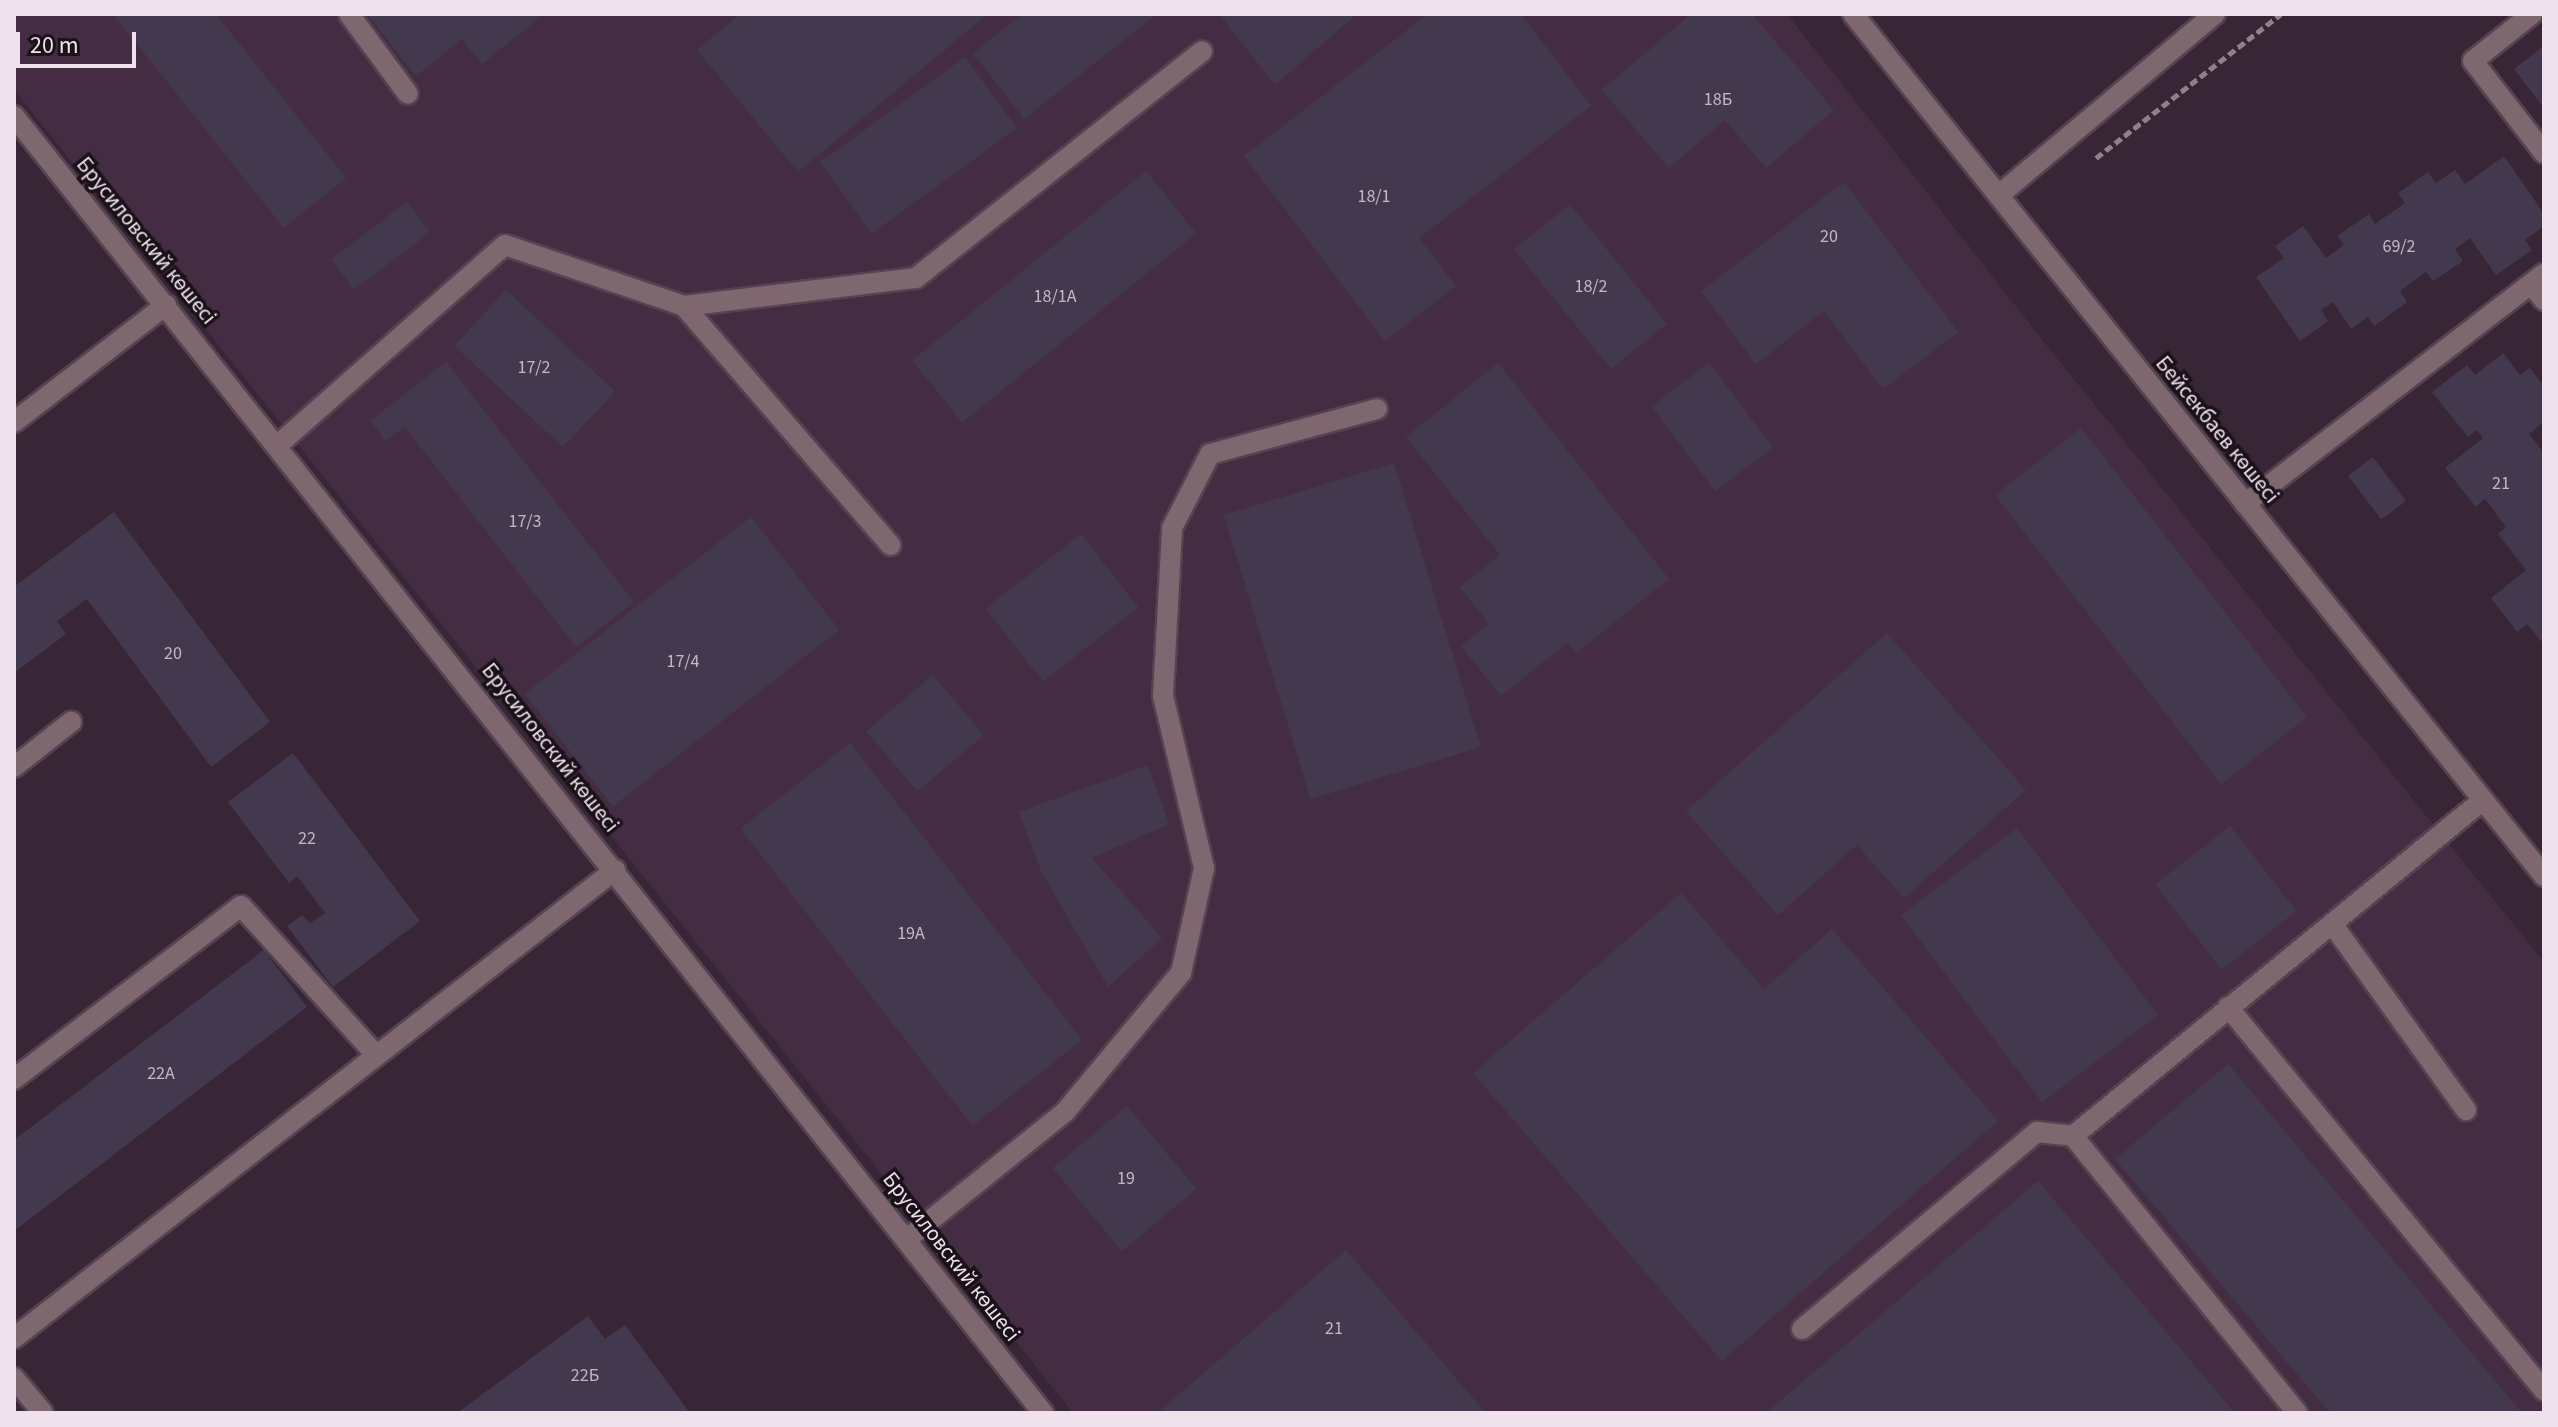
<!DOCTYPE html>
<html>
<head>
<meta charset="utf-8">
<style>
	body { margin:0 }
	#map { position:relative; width:2558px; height:1427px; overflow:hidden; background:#382535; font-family:"Source Sans 3",sans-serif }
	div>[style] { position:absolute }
	.built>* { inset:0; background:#442d42 }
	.building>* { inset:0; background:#43394f; transform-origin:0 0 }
	.path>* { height:5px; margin-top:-2.5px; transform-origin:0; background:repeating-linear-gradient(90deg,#90808e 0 8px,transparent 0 12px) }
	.roads { filter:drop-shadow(2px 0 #554352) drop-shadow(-2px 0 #554352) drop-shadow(0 2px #554352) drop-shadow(0 -2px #554352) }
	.minor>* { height:20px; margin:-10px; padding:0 10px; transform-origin:10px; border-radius:10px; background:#7e676e }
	span { translate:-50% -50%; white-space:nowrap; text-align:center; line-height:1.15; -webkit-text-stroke:7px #1a1119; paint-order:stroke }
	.number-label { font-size:18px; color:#c4b8c6 }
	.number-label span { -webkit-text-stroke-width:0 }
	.street-label { font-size:22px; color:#efe2ed }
	.frame { position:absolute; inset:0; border:16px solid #efe2ed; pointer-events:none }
	.scale { position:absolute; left:16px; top:32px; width:120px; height:36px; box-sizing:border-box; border:4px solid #efe2ed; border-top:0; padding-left:10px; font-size:24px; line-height:28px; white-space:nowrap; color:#efe2ed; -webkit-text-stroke:6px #1a1119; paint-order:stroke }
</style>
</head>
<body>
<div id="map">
	<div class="built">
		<i style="clip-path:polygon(14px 14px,1787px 14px,2036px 332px,2544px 962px,2544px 1413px,1073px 1413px,14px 90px)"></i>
	</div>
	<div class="building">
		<i style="clip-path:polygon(113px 14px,216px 14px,346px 178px,284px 228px)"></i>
		<i style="clip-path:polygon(367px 14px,544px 14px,482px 64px,462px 39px,416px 76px)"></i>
		<i style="clip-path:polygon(740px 14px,988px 14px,798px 172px,697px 50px)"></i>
		<i style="clip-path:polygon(1022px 14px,1157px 14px,1024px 119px,973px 53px)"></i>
		<i style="clip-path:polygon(1219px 14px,1357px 14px,1275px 85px)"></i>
		<i style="clip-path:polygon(1428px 14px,1521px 14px,1591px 106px,1419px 238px,1456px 286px,1385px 341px,1244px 156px)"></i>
		<i style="clip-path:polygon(1691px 14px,1752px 14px,1834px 110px,1766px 168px,1725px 120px,1669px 168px,1602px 90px)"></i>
		<i style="clip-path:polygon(2544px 46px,2544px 108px,2514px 69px)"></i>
		<i style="left:965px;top:57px;width:88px;height:179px;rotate:54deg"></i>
		<i style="clip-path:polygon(2504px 156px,2544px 214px,2544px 226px,2525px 240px,2532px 250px,2496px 275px,2470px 238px,2455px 249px,2463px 261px,2433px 281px,2426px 272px,2400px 291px,2407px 302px,2374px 326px,2368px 317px,2351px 329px,2333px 302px,2321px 310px,2328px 321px,2300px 341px,2256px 277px,2284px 258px,2275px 246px,2303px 226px,2326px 258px,2344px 245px,2337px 236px,2369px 214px,2375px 224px,2405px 203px,2398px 193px,2428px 172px,2436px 183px,2455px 170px,2465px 184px)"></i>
		<i style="left:1146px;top:171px;width:80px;height:301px;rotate:51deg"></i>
		<i style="clip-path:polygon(1844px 182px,1958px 332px,1883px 389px,1824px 311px,1756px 364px,1701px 291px)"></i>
		<i style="left:407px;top:202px;width:38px;height:95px;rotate:53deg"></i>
		<i style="left:1570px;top:204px;width:154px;height:72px;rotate:51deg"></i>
		<i style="left:506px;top:290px;width:149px;height:76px;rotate:43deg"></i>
		<i style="clip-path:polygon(2503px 353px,2520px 375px,2530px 368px,2544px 386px,2544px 422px,2529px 434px,2544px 453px,2544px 645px,2527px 624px,2517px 632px,2491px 598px,2526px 570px,2498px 534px,2506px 527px,2485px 499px,2476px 507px,2445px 468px,2483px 438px,2477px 430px,2468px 437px,2432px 392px,2467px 365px,2475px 375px)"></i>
		<i style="clip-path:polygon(446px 362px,634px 602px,576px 647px,405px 427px,386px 441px,370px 421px)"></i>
		<i style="clip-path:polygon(1498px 363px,1669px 579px,1576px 653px,1567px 643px,1501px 696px,1461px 646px,1489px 624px,1460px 587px,1500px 555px,1406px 437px)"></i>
		<i style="left:1709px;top:363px;width:106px;height:72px;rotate:53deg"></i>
		<i style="left:2081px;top:428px;width:367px;height:109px;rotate:52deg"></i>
		<i style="left:2373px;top:457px;width:55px;height:31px;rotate:53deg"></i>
		<i style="left:1394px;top:463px;width:297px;height:178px;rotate:73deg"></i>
		<i style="clip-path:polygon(114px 512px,270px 722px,211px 767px,87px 599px,57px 621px,66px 634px,14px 673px,14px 587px)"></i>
		<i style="left:751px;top:517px;width:143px;height:287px;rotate:52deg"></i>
		<i style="left:1081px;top:534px;width:93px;height:121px;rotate:52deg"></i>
		<i style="clip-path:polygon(1887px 633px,2026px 790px,1904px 898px,1857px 845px,1778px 915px,1686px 811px)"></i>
		<i style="left:933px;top:675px;width:79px;height:87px;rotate:50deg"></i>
		<i style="left:850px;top:743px;width:377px;height:139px;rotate:52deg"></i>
		<i style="clip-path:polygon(293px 753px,420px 921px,333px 987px,287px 926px,302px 915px,310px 923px,325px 913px,297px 876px,289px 883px,228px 802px)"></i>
		<i style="clip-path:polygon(1148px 765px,1169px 824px,1092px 858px,1162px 938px,1108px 987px,1041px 871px,1019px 812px)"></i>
		<i style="left:2230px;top:826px;width:108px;height:95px;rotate:52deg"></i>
		<i style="left:2017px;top:828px;width:234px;height:145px;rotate:53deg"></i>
		<i style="clip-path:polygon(1681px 893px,1764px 989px,1832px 929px,1998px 1121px,1722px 1361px,1473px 1073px)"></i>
		<i style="clip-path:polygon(264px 950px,307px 1007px,14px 1231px,14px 1140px)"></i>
		<i style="clip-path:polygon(2228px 1064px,2522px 1413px,2330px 1413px,2115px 1159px)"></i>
		<i style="left:1127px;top:1106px;width:108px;height:97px;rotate:50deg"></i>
		<i style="clip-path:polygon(2038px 1181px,2235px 1413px,1766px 1413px)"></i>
		<i style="clip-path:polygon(1346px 1250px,1486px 1413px,1166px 1413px,1162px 1409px)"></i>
		<i style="clip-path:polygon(588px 1316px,605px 1339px,625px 1325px,690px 1413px,457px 1413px)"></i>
	</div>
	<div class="path">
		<i style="left:2096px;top:158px;width:234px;rotate:-37.9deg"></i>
	</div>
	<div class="roads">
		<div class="minor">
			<i style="left:349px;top:14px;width:99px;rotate:53.6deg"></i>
			<i style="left:1853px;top:14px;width:1105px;rotate:51.28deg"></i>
			<i style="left:2532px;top:14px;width:75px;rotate:141.5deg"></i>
			<i style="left:2473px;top:61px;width:116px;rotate:52.3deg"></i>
			<i style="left:14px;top:116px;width:1656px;rotate:51.57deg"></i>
			<i style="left:1999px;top:195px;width:282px;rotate:-40deg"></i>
			<i style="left:2531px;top:284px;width:21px;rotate:51deg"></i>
			<i style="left:684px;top:306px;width:234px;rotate:-6.9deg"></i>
			<i style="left:916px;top:278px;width:365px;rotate:-38.4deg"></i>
			<i style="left:14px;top:422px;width:192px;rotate:-37.6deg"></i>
			<i style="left:279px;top:444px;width:301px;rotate:-41.4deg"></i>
			<i style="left:505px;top:245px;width:189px;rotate:18.8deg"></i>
			<i style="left:684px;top:306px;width:316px;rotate:49.2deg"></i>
			<i style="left:2245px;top:504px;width:377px;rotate:-37.6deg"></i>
			<i style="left:14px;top:767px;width:73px;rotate:-38.3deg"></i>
			<i style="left:2333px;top:925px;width:228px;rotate:54.3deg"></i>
			<i style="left:2228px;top:1007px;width:497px;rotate:50.5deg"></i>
			<i style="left:14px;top:1079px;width:285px;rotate:-37.3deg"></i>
			<i style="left:241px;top:906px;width:202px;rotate:47.8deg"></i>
			<i style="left:2073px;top:1136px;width:356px;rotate:51deg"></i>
			<i style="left:907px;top:1239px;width:203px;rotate:-38.8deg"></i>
			<i style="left:1065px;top:1112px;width:181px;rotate:-50.2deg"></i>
			<i style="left:1181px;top:973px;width:107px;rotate:-77.6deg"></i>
			<i style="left:1204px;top:868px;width:177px;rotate:-103.4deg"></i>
			<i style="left:1163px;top:696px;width:168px;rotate:-86.9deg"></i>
			<i style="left:1172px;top:528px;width:83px;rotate:-62.8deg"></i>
			<i style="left:1210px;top:454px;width:173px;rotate:-15.1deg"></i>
			<i style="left:1802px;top:1329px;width:307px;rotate:-40deg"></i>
			<i style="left:2037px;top:1132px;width:36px;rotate:6deg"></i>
			<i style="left:2073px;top:1136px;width:530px;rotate:-39.34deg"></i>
			<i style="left:14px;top:1338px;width:762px;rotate:-37.91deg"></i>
			<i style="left:14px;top:1378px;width:45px;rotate:50.4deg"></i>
		</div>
	</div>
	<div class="number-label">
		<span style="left:1718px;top:100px">18Б</span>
		<span style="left:1374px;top:197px">18/1</span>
		<span style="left:1829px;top:237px">20</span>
		<span style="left:2399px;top:247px">69/2</span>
		<span style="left:1591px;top:287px">18/2</span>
		<span style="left:1055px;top:297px">18/1А</span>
		<span style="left:534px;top:368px">17/2</span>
		<span style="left:2501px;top:484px">21</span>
		<span style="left:525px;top:522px">17/3</span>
		<span style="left:173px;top:654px">20</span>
		<span style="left:683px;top:662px">17/4</span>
		<span style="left:307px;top:839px">22</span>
		<span style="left:911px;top:934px">19А</span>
		<span style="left:161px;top:1074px">22А</span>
		<span style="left:1126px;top:1179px">19</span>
		<span style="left:1334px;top:1329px">21</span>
		<span style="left:585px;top:1376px">22Б</span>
	</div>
	<div class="street-label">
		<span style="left:146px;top:241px;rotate:51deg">Брусиловский көшесі</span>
		<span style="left:2217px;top:430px;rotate:51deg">Бейсекбаев көшесі</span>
		<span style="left:550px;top:748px;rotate:52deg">Брусиловский көшесі</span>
		<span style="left:951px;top:1257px;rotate:52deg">Брусиловский көшесі</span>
	</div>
	<div class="frame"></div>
	<div class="scale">20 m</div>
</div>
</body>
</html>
